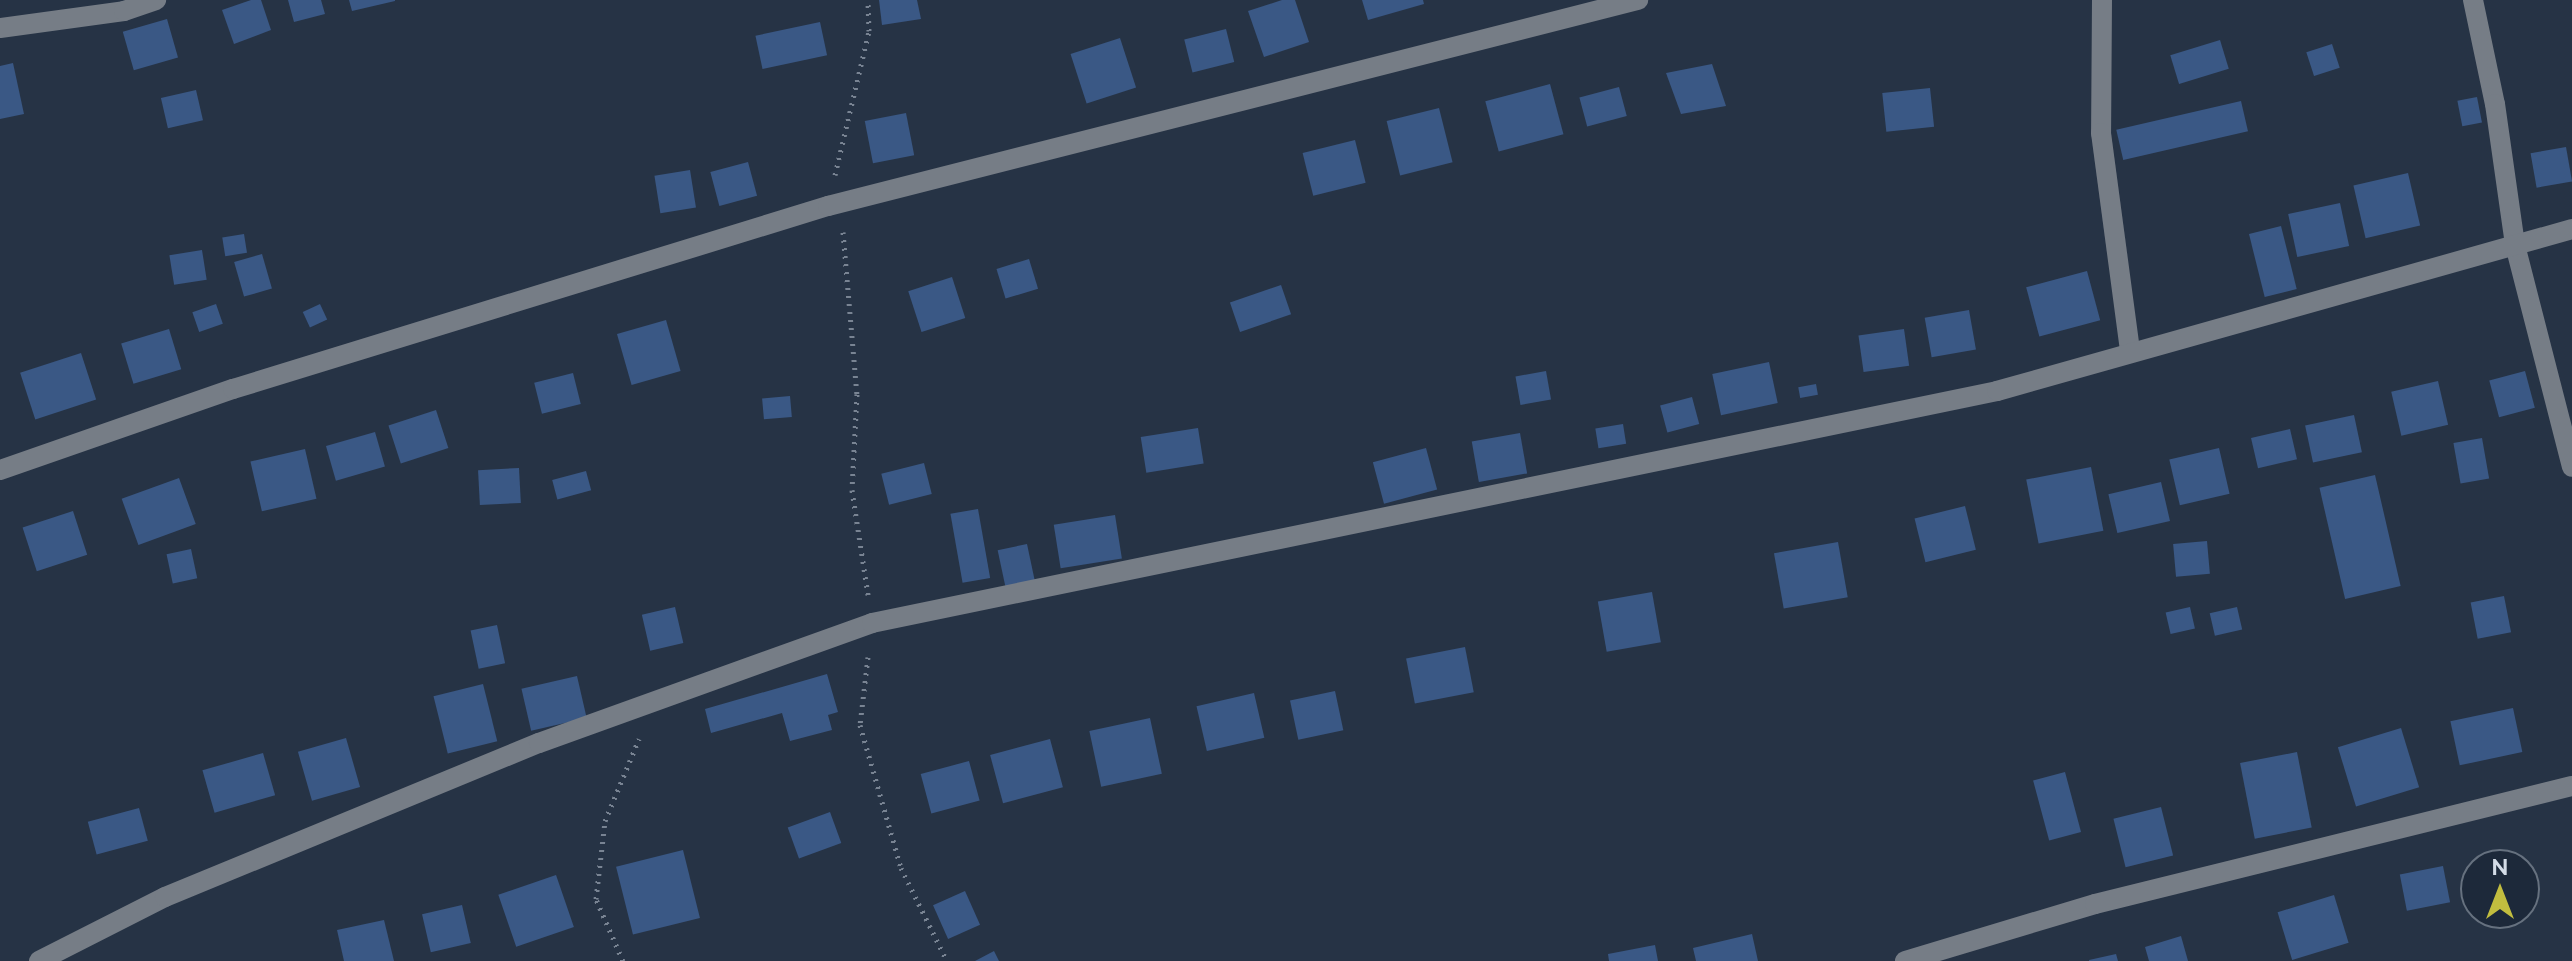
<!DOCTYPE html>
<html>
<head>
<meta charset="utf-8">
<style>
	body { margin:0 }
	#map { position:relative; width:2572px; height:961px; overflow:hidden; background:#263345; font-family:Raleway,sans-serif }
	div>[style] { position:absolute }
	.building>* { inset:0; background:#3a5885; transform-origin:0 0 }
	.path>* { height:5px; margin-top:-2.5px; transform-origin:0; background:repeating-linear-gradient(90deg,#798493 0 2px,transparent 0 8px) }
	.minor>* { height:20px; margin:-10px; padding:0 10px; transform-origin:10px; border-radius:10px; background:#767d86 }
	span { translate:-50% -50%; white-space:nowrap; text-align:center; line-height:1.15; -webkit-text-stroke:6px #1d293a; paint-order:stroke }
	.north { position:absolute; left:2460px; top:849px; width:80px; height:80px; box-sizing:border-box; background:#1d293a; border:2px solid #66717f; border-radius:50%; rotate:0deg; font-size:22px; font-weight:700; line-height:32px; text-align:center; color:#d4dce7 }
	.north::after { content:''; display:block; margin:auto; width:28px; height:36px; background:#c2bd3f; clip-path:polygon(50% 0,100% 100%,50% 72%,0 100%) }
</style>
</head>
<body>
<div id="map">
	<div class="building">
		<i style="clip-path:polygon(251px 0,261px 0,271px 30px,234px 44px,222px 10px)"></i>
		<i style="clip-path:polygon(288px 0,321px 0,325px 14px,294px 22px)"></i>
		<i style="clip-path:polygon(349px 0,395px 0,395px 1px,352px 11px)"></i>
		<i style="clip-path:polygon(879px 0,917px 0,921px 19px,882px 25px)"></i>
		<i style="clip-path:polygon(1282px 0,1295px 0,1309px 42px,1264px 57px,1248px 11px)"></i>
		<i style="clip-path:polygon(1362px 0,1423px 0,1424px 4px,1368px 20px)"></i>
		<i style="left:167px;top:19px;width:40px;height:46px;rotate:74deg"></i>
		<i style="left:820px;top:22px;width:34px;height:66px;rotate:78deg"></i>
		<i style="left:1226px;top:29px;width:34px;height:43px;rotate:76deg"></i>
		<i style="left:1120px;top:38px;width:52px;height:52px;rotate:72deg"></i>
		<i style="left:2220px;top:40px;width:30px;height:52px;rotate:73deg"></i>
		<i style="left:2332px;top:44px;width:25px;height:27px;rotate:72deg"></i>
		<i style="clip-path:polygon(13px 63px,24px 114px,0 119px,0 66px)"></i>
		<i style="clip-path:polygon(1712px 64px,1726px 106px,1681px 114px,1666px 73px)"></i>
		<i style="left:1550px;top:84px;width:52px;height:67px;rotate:75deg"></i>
		<i style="left:1619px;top:87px;width:30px;height:41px;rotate:75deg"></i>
		<i style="left:1930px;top:88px;width:39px;height:48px;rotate:84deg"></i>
		<i style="left:196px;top:90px;width:31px;height:36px;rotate:77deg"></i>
		<i style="left:2477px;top:97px;width:26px;height:20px;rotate:79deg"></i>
		<i style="left:2241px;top:101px;width:31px;height:128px;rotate:77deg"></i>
		<i style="left:1439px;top:108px;width:56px;height:54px;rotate:76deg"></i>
		<i style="left:906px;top:113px;width:43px;height:42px;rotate:79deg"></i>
		<i style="left:1355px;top:140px;width:44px;height:54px;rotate:76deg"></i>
		<i style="left:2566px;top:147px;width:35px;height:36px;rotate:80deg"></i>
		<i style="left:748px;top:162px;width:35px;height:39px;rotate:75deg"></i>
		<i style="left:690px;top:170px;width:38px;height:36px;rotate:81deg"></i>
		<i style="left:2408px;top:173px;width:54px;height:56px;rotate:77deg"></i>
		<i style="left:2340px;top:203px;width:44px;height:53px;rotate:78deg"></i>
		<i style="left:2281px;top:226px;width:65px;height:33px;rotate:76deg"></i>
		<i style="left:244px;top:234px;width:19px;height:22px;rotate:81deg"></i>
		<i style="left:202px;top:250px;width:30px;height:33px;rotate:81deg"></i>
		<i style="left:262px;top:254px;width:36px;height:29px;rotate:74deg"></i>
		<i style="left:1029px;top:259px;width:31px;height:34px;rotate:73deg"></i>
		<i style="left:2087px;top:271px;width:51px;height:63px;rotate:75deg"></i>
		<i style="left:952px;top:277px;width:43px;height:46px;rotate:72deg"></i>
		<i style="left:1281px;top:285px;width:31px;height:54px;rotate:71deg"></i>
		<i style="left:216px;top:304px;width:21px;height:25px;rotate:71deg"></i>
		<i style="left:320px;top:304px;width:17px;height:19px;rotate:65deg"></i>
		<i style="left:1969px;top:310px;width:40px;height:45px;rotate:80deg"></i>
		<i style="left:666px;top:320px;width:53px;height:51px;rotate:74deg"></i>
		<i style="left:169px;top:329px;width:42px;height:50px;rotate:73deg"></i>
		<i style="left:1904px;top:329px;width:37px;height:46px;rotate:82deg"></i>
		<i style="left:81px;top:353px;width:49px;height:64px;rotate:72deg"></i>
		<i style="left:1769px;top:362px;width:42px;height:58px;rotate:78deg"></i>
		<i style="left:1546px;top:371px;width:29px;height:31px;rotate:80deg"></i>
		<i style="left:2525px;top:371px;width:38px;height:37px;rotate:75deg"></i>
		<i style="left:573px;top:373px;width:32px;height:40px;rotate:76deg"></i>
		<i style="left:2438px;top:381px;width:45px;height:48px;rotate:77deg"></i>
		<i style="left:1816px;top:384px;width:11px;height:18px;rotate:80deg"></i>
		<i style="left:790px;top:396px;width:21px;height:28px;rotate:85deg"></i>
		<i style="left:1692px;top:397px;width:28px;height:33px;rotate:75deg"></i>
		<i style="left:436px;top:410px;width:40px;height:50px;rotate:72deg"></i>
		<i style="left:2354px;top:415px;width:38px;height:50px;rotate:78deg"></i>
		<i style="left:1623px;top:424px;width:20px;height:28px;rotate:81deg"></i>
		<i style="left:1198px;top:428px;width:36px;height:58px;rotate:81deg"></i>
		<i style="left:2290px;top:429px;width:31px;height:40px;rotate:77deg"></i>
		<i style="left:375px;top:432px;width:36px;height:51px;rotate:74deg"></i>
		<i style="left:1520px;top:433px;width:41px;height:49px;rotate:80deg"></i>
		<i style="left:2482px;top:438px;width:41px;height:29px;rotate:80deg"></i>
		<i style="left:1426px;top:448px;width:43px;height:55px;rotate:75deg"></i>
		<i style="left:2219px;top:448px;width:47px;height:51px;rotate:77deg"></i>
		<i style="left:305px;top:449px;width:51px;height:56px;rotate:77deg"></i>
		<i style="left:924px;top:463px;width:32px;height:44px;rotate:76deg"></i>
		<i style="left:2091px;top:467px;width:65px;height:66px;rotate:79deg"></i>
		<i style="left:519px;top:468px;width:35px;height:41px;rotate:87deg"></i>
		<i style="left:586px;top:471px;width:20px;height:35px;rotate:75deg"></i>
		<i style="left:2375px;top:475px;width:114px;height:57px;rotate:77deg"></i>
		<i style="left:179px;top:478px;width:49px;height:61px;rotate:70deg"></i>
		<i style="left:2161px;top:482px;width:40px;height:54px;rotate:77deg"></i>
		<i style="left:1965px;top:506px;width:45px;height:52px;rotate:76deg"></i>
		<i style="left:978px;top:509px;width:70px;height:28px;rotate:80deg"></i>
		<i style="left:73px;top:511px;width:46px;height:53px;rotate:72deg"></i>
		<i style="left:1115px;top:515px;width:44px;height:62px;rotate:81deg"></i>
		<i style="left:2207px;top:541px;width:33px;height:34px;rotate:85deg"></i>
		<i style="left:1838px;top:542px;width:56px;height:65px;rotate:80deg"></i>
		<i style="left:1027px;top:544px;width:40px;height:30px;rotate:78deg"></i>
		<i style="left:191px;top:549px;width:30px;height:25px;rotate:78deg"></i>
		<i style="left:1652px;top:592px;width:51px;height:55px;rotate:80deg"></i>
		<i style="left:2504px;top:596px;width:37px;height:34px;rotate:79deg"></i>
		<i style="left:675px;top:607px;width:37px;height:34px;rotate:77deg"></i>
		<i style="left:2190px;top:607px;width:22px;height:25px;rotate:77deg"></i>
		<i style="left:2237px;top:607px;width:23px;height:28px;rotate:77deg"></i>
		<i style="left:497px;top:625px;width:39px;height:27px;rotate:78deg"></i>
		<i style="left:1465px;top:647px;width:46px;height:60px;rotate:79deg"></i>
		<i style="clip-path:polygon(827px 674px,838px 712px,828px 715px,832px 730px,790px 741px,782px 713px,711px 733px,705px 709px)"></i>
		<i style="left:577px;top:676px;width:43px;height:57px;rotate:77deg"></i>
		<i style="left:483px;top:684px;width:59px;height:51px;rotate:76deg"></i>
		<i style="left:1335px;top:691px;width:40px;height:46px;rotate:78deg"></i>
		<i style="left:1254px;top:693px;width:46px;height:59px;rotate:77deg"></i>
		<i style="left:2513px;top:708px;width:45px;height:64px;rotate:78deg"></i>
		<i style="left:1150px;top:718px;width:57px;height:62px;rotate:78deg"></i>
		<i style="left:2401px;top:728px;width:62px;height:66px;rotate:73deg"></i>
		<i style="left:346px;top:738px;width:51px;height:50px;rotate:74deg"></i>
		<i style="left:1050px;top:739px;width:50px;height:62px;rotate:75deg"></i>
		<i style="left:2297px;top:752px;width:77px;height:58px;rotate:79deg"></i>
		<i style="left:263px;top:753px;width:44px;height:63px;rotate:74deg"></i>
		<i style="left:969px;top:761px;width:41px;height:50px;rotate:75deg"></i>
		<i style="left:2065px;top:772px;width:62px;height:33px;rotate:75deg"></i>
		<i style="left:2161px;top:807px;width:50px;height:49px;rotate:76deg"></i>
		<i style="left:139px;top:808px;width:34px;height:53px;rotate:75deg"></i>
		<i style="left:830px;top:812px;width:33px;height:45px;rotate:70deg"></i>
		<i style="left:683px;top:850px;width:70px;height:69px;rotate:76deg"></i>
		<i style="left:2443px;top:866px;width:37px;height:44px;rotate:79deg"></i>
		<i style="left:556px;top:875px;width:55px;height:61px;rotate:71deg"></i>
		<i style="left:965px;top:891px;width:37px;height:35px;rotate:66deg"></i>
		<i style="left:2334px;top:895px;width:50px;height:59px;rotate:73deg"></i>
		<i style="left:462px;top:905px;width:39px;height:41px;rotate:77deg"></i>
		<i style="clip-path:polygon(384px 920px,394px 961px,344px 961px,337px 930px)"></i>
		<i style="clip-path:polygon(1752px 934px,1758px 961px,1696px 961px,1693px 948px)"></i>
		<i style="clip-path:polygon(2181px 936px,2188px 961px,2149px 961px,2145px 947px)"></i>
		<i style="clip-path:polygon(1655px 945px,1658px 961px,1609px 961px,1608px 954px)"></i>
		<i style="clip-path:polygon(994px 951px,999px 961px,975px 961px)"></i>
		<i style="clip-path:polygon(2116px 954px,2118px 961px,2089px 961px,2089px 960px)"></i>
	</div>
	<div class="path">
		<i style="left:835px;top:175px;width:148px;rotate:-76.7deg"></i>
		<i style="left:869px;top:31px;width:31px;rotate:-92deg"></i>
		<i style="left:843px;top:232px;width:163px;rotate:85.1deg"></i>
		<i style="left:857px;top:394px;width:96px;rotate:93deg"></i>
		<i style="left:852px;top:490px;width:106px;rotate:81.3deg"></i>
		<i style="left:868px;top:657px;width:68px;rotate:96.7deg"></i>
		<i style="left:860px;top:725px;width:149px;rotate:74deg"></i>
		<i style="left:901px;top:868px;width:104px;rotate:63.7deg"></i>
		<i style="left:623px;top:961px;width:68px;rotate:-113.5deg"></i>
		<i style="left:596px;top:899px;width:79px;rotate:-83.4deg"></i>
		<i style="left:605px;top:821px;width:89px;rotate:-67.5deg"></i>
	</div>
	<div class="minor">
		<i style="left:2102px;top:0;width:133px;rotate:90.4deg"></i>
		<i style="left:2101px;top:133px;width:219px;rotate:82.4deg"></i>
		<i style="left:2473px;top:0;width:106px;rotate:78.1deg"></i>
		<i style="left:2495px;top:104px;width:142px;rotate:81.9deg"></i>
		<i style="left:2515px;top:245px;width:229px;rotate:75.6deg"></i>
		<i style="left:0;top:28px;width:125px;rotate:-7.8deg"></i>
		<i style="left:124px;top:11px;width:34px;rotate:-19deg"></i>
		<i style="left:0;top:470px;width:247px;rotate:-19.2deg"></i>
		<i style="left:233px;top:389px;width:623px;rotate:-17.1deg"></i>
		<i style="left:828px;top:206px;width:836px;rotate:-14.27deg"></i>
		<i style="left:39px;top:961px;width:141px;rotate:-26.9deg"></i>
		<i style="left:165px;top:897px;width:404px;rotate:-22.4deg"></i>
		<i style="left:539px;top:743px;width:354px;rotate:-19.8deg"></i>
		<i style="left:872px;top:623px;width:1149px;rotate:-11.65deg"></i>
		<i style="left:1997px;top:391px;width:597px;rotate:-15.73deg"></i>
		<i style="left:1905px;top:961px;width:198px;rotate:-16.7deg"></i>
		<i style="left:2095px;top:904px;width:491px;rotate:-13.9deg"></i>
	</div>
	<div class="north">N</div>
</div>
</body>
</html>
